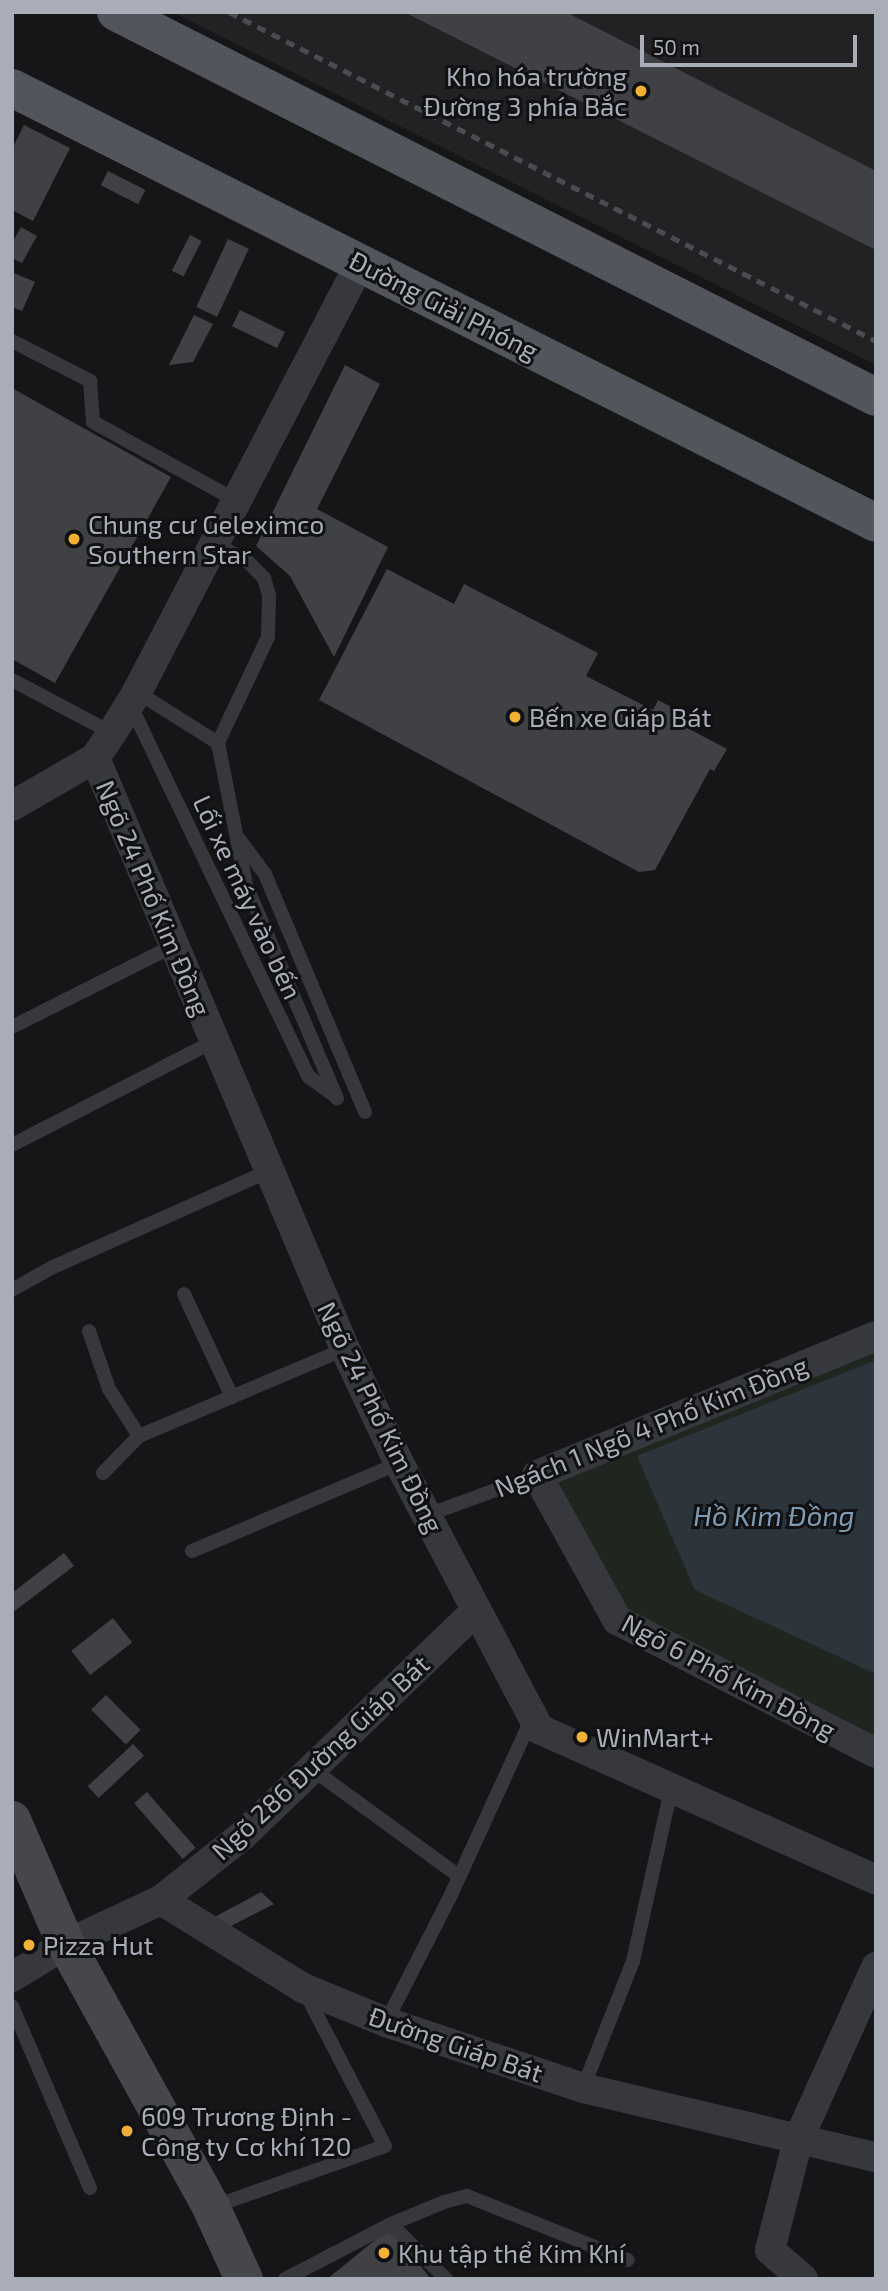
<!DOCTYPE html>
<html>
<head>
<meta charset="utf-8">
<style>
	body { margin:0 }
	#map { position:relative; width:888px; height:2291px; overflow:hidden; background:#161618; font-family:"Exo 2",sans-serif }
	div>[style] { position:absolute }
	.built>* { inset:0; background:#222225 }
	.green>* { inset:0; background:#1e261f }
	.water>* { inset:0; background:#2c353c }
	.building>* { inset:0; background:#404145; transform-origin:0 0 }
	.service>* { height:14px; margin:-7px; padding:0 7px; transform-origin:7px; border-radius:7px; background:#37383d }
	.minor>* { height:30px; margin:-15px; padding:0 15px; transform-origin:15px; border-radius:15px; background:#37383d }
	.secondary>* { height:38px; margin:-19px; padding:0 19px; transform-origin:19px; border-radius:19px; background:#45474d }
	.primary>* { height:38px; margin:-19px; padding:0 19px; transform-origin:19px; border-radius:19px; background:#53555c }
	.rail>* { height:5px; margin-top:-2.5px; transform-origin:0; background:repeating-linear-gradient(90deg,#4a4c52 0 9px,transparent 0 16px) }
	.dots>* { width:19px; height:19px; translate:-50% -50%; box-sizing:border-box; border:4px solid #111113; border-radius:50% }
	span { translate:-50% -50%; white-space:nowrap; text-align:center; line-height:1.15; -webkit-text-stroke:6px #111113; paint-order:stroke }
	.poi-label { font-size:26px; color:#a8adb8 }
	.right { translate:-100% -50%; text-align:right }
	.left { translate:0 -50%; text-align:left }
	.street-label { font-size:26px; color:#a8adb8 }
	.water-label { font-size:28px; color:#7f9bb3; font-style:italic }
	.frame { position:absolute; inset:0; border:14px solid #a8adb8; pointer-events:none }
	.scale { position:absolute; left:640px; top:35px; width:217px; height:32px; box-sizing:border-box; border:4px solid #a8adb8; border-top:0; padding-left:9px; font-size:21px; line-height:24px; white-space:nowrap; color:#a8adb8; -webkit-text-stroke:5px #111113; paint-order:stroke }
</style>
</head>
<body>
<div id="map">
	<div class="built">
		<i style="clip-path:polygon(172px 12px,876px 12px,876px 365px)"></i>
	</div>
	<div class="green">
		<i style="clip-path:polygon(876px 1344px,876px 1744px,627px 1618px,548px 1477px)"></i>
	</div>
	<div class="water">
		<i style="clip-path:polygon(876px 1360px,876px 1674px,695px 1590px,637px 1456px)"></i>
	</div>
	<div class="building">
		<i style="clip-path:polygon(404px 12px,566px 12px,876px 171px,876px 250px)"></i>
		<i style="clip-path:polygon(24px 125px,70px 148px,33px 221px,12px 210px,12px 149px)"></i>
		<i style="left:108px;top:171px;width:42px;height:16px;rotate:27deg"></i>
		<i style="clip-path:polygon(21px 227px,37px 236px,22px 263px,12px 258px,12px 243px)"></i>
		<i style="left:190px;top:235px;width:13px;height:40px;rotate:27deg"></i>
		<i style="left:228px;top:239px;width:23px;height:75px;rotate:25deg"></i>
		<i style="clip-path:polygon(12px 272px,35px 282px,22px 311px,12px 307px)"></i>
		<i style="left:240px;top:310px;width:50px;height:18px;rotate:26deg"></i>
		<i style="clip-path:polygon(194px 315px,213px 324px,193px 362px,169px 365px)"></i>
		<i style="clip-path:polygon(345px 365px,380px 384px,317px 509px,388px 547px,334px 657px,290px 576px,256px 546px)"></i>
		<i style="clip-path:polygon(12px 388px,171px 477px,55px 683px,12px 659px)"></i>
		<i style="clip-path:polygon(387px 569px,454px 604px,464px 584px,598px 653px,586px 676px,653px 710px,658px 700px,681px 712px,676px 722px,727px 749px,714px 771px,710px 769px,655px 870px,639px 872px,319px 700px)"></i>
		<i style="clip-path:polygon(64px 1553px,74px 1566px,12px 1613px,12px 1593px)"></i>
		<i style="left:113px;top:1618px;width:31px;height:53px;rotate:52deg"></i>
		<i style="left:106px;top:1695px;width:49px;height:21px;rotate:45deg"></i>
		<i style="left:133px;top:1744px;width:16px;height:62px;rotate:47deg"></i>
		<i style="left:147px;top:1792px;width:74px;height:17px;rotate:49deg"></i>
		<i style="clip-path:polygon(261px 1892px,274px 1904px,223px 1930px,209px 1920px)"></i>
		<i style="clip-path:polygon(390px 2228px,431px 2279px,327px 2279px)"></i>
	</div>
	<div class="service">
		<i style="left:12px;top:341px;width:88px;rotate:27.1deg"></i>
		<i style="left:90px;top:381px;width:41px;rotate:85.8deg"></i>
		<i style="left:93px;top:422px;width:164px;rotate:28.7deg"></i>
		<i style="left:215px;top:543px;width:38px;rotate:30deg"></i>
		<i style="left:248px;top:562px;width:23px;rotate:45deg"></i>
		<i style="left:264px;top:578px;width:19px;rotate:74deg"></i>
		<i style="left:269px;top:596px;width:41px;rotate:91.4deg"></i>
		<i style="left:268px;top:637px;width:117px;rotate:115.3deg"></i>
		<i style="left:218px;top:743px;width:145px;rotate:78.8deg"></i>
		<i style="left:246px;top:885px;width:232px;rotate:66.9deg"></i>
		<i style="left:12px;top:680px;width:113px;rotate:27.9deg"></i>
		<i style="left:137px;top:692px;width:96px;rotate:32.2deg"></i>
		<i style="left:130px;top:704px;width:414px;rotate:64.4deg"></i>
		<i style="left:309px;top:1077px;width:32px;rotate:36deg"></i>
		<i style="left:239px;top:839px;width:44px;rotate:53.4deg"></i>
		<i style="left:265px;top:874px;width:258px;rotate:67.2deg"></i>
		<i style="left:12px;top:1027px;width:180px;rotate:-26.7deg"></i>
		<i style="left:12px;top:1145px;width:227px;rotate:-27.2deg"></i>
		<i style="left:12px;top:1290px;width:45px;rotate:-29.4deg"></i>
		<i style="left:51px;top:1268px;width:239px;rotate:-24deg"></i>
		<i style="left:184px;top:1294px;width:114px;rotate:65deg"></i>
		<i style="left:89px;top:1331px;width:61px;rotate:71deg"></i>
		<i style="left:109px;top:1389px;width:56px;rotate:57.4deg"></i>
		<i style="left:103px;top:1473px;width:52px;rotate:-45.8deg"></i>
		<i style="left:139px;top:1436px;width:224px;rotate:-22.9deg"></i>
		<i style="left:427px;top:1515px;width:117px;rotate:-20deg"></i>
		<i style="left:192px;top:1551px;width:225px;rotate:-23deg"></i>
		<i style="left:312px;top:1769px;width:182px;rotate:36.1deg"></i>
		<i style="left:12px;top:2006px;width:198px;rotate:66.8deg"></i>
		<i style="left:386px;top:2022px;width:140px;rotate:-62.9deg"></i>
		<i style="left:450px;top:1897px;width:197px;rotate:-65.4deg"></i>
		<i style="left:583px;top:2088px;width:136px;rotate:-68.5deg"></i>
		<i style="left:633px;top:1961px;width:175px;rotate:-77.5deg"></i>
		<i style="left:212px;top:2207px;width:183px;rotate:-19.4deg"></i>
		<i style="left:385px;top:2146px;width:171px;rotate:-117.5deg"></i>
		<i style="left:391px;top:2224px;width:78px;rotate:45deg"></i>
		<i style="left:285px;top:2279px;width:119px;rotate:-27.4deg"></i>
		<i style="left:391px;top:2224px;width:57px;rotate:-22.5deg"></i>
		<i style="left:444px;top:2202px;width:24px;rotate:-15deg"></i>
		<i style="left:467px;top:2196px;width:173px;rotate:21.7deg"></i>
	</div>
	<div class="minor">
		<i style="left:95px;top:758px;width:642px;rotate:67.07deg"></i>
		<i style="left:345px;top:1349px;width:126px;rotate:64.7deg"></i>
		<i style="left:399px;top:1463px;width:301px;rotate:62.2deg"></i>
		<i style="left:539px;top:1729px;width:369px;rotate:24.1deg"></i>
		<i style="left:12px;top:806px;width:96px;rotate:-30deg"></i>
		<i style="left:95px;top:758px;width:30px;rotate:-56deg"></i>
		<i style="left:112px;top:733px;width:48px;rotate:-58.6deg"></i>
		<i style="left:137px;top:692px;width:483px;rotate:-62.5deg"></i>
		<i style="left:876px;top:1336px;width:366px;rotate:157.7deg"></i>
		<i style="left:537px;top:1475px;width:166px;rotate:61.1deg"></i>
		<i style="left:617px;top:1620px;width:291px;rotate:27.2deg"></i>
		<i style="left:161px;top:1900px;width:167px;rotate:31.8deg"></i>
		<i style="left:303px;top:1988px;width:90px;rotate:22.3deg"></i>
		<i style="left:386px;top:2022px;width:208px;rotate:18.5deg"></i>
		<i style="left:583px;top:2088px;width:301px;rotate:13.3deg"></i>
		<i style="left:12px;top:1977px;width:63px;rotate:-31.4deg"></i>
		<i style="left:66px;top:1944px;width:105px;rotate:-24.9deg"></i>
		<i style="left:161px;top:1900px;width:105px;rotate:-38.4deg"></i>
		<i style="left:243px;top:1835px;width:323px;rotate:-43.9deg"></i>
		<i style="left:803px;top:2279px;width:44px;rotate:-138.7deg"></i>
		<i style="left:770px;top:2250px;width:114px;rotate:-75.7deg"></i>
		<i style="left:798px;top:2140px;width:190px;rotate:-65.7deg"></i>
	</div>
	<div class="secondary">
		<i style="left:12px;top:1820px;width:135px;rotate:66.5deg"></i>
		<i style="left:66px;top:1944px;width:300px;rotate:61.1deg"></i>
		<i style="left:211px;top:2207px;width:79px;rotate:65.4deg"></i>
	</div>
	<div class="primary">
		<i style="left:116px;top:12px;width:852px;rotate:26.87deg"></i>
		<i style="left:12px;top:88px;width:967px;rotate:26.72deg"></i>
	</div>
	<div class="rail">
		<i style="left:229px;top:12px;width:726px;rotate:26.95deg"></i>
	</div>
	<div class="dots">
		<i style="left:641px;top:91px;background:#f2b134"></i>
		<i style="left:74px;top:539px;background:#f2b134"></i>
		<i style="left:515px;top:717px;background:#f2b134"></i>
		<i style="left:582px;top:1737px;background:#f2b134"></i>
		<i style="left:29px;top:1945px;background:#f2b134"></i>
		<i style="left:127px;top:2131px;background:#f2b134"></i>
		<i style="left:384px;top:2253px;background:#f2b134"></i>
	</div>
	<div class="poi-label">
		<span class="right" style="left:627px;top:91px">Kho hóa trường<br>Đường 3 phía Bắc</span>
		<span class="left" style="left:88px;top:539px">Chung cư Geleximco<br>Southern Star</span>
		<span class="left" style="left:529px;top:717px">Bến xe Giáp Bát</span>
		<span class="left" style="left:596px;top:1737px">WinMart+</span>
		<span class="left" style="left:43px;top:1945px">Pizza Hut</span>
		<span class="left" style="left:141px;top:2131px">609 Trương Định -<br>Công ty Cơ khí 120</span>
		<span class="left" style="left:398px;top:2253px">Khu tập thể Kim Khí</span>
	</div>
	<div class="street-label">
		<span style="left:444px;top:305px;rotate:27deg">Đường Giải Phóng</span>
		<span style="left:248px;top:897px;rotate:65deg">Lối xe máy vào bến</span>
		<span style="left:154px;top:898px;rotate:67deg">Ngõ 24 Phố Kim Đồng</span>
		<span style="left:381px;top:1417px;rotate:64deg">Ngõ 24 Phố Kim Đồng</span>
		<span style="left:651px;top:1426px;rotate:-22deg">Ngách 1 Ngõ 4 Phố Kim Đồng</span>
		<span style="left:729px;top:1676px;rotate:28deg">Ngõ 6 Phố Kim Đồng</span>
		<span style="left:320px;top:1757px;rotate:-43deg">Ngõ 286 Đường Giáp Bát</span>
		<span style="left:456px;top:2044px;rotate:19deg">Đường Giáp Bát</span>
	</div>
	<div class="water-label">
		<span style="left:774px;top:1515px">Hồ Kim Đồng</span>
	</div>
	<div class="frame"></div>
	<div class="scale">50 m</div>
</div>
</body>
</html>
